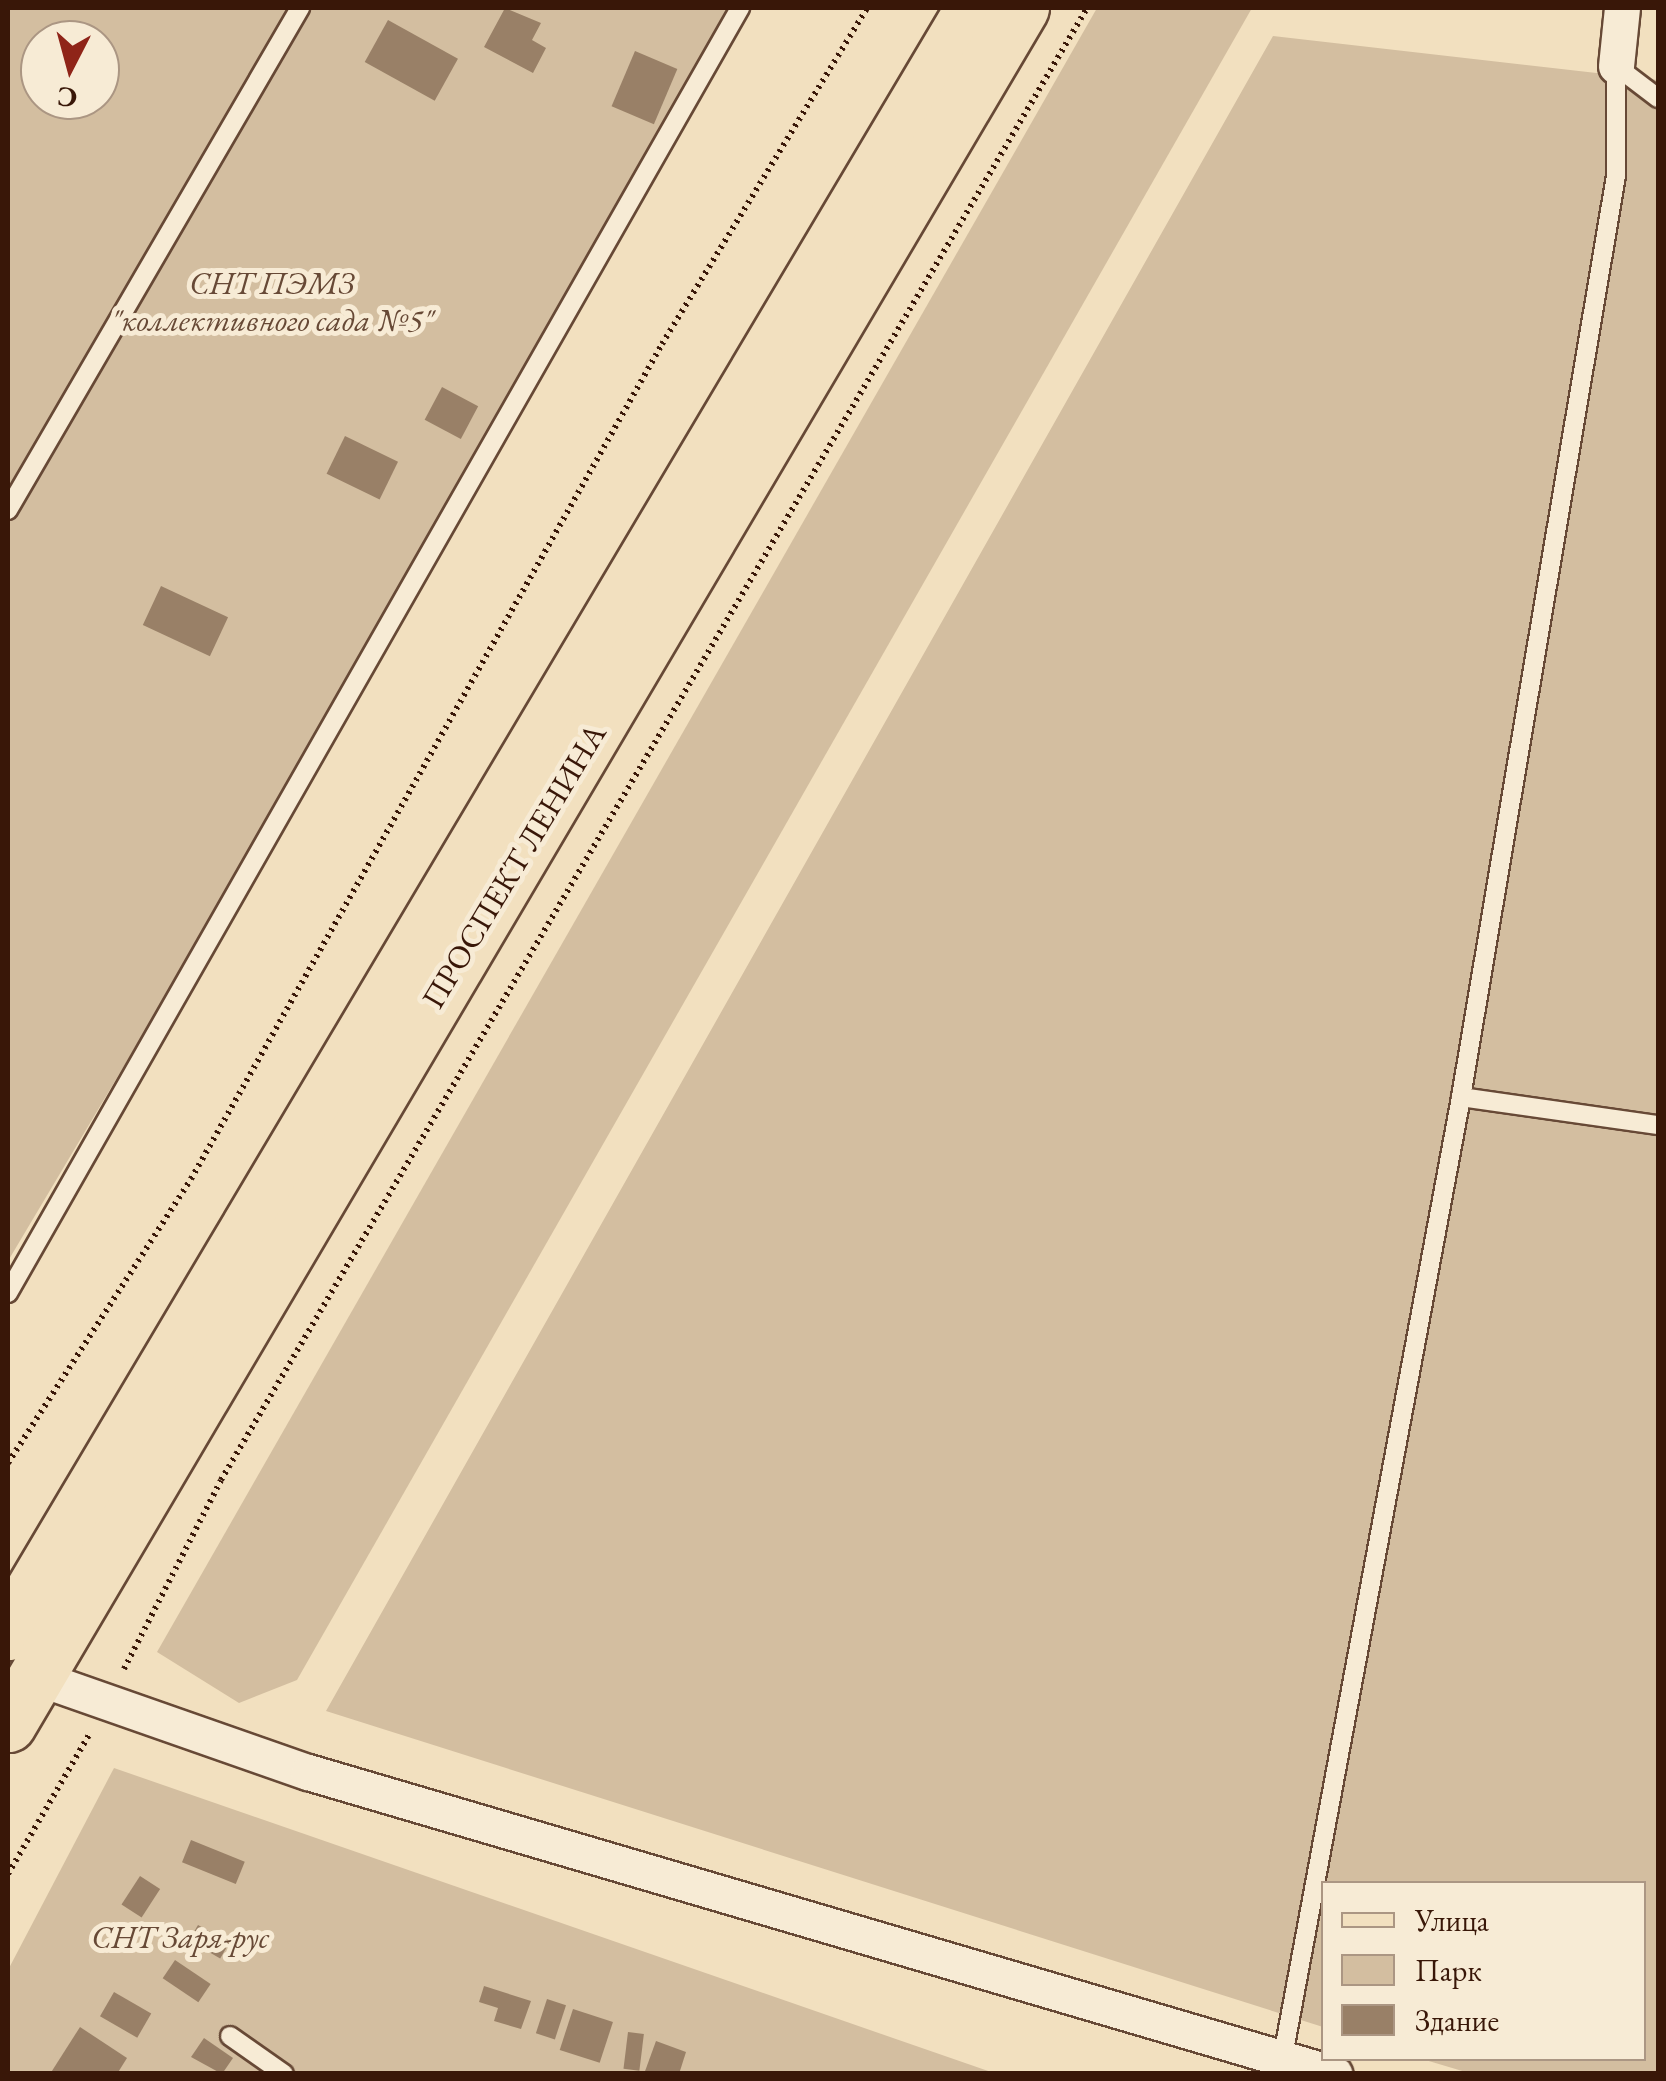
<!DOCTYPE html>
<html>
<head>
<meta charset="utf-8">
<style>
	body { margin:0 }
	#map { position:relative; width:1666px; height:2081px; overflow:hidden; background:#f2e0bf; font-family:"EB Garamond",serif }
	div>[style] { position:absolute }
	.green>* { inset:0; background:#d3bea0 }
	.building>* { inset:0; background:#998067; transform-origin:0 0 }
	.path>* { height:6px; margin-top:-3px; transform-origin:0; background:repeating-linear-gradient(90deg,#391708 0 2.5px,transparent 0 7.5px) }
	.roads { filter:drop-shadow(2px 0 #674936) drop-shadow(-2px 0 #674936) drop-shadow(0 2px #674936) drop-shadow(0 -2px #674936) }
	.service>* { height:18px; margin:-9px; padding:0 9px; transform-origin:9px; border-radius:9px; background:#f7ebd5 }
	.minor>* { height:35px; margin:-17.5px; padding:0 17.5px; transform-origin:17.5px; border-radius:17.5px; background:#f7ebd5 }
	.primary>* { height:55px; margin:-27.5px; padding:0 27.5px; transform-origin:27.5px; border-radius:27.5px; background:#f2e0bf }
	span { translate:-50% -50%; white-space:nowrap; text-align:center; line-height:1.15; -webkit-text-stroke:10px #f7ebd5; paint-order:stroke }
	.park-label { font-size:32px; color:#674936; font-style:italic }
	.street-label { font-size:32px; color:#391708 }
	.frame { position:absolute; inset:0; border:10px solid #391708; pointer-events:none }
	.legend { position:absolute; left:1321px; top:1881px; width:325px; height:180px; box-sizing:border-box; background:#f7ebd5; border:2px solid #ab9683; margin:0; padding:12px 18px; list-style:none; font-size:30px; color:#391708 }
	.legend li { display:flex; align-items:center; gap:20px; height:50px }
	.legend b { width:50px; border:2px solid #ab9683 }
	.north { position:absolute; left:20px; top:20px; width:100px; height:100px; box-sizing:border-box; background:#f7ebd5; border:2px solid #ab9683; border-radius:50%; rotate:186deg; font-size:28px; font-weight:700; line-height:40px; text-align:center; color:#391708 }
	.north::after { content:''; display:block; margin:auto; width:35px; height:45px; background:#8f2418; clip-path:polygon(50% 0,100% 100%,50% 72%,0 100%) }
</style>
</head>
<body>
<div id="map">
	<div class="green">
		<i style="clip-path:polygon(evenodd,8px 8px,753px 8px,8px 1261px,8px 8px,40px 40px,100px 40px,100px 100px,40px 100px,40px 40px)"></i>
		<i style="clip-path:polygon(1097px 8px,1252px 8px,297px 1680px,239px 1703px,157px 1652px)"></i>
		<i style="clip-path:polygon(1273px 36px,1658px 80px,1658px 2073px,1469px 2073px,1422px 2059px,1644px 2058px,1644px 1884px,1324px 1884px,1323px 2027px,326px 1711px)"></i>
		<i style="clip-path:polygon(114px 1768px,994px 2073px,8px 2074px,8px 1970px)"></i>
	</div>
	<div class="building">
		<i style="clip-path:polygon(505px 8px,541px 23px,532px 40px,546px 48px,533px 73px,484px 47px)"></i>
		<i style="left:388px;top:20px;width:80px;height:48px;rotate:29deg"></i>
		<i style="left:635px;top:51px;width:46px;height:60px;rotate:23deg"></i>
		<i style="left:442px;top:387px;width:41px;height:37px;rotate:28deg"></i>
		<i style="left:345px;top:436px;width:59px;height:42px;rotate:26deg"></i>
		<i style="left:161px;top:586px;width:74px;height:43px;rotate:25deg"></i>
		<i style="left:191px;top:1840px;width:58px;height:24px;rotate:22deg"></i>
		<i style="left:140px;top:1876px;width:24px;height:34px;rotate:33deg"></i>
		<i style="left:198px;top:1925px;width:36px;height:18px;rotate:30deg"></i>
		<i style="left:175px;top:1960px;width:43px;height:22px;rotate:34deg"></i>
		<i style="clip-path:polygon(484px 1986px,531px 2001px,521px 2029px,494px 2021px,498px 2008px,479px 2002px)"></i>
		<i style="left:114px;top:1992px;width:43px;height:28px;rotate:30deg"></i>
		<i style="left:547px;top:1999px;width:20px;height:36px;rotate:18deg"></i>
		<i style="left:573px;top:2009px;width:42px;height:43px;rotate:18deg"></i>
		<i style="clip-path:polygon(80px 2027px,127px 2058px,117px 2074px,50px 2074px)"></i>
		<i style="left:628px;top:2032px;width:16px;height:37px;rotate:7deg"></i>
		<i style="clip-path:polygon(204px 2038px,233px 2058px,222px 2074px,191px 2057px)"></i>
		<i style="clip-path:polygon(656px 2041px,686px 2052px,679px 2074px,644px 2074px)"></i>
	</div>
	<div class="path">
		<i style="left:8px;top:1463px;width:338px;rotate:-57.2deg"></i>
		<i style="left:191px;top:1179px;width:959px;rotate:-60.57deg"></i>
		<i style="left:662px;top:344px;width:394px;rotate:-58.6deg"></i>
		<i style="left:124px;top:1669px;width:212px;rotate:-62.8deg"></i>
		<i style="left:221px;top:1480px;width:1708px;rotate:-59.53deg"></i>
		<i style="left:8px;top:1874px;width:163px;rotate:-59.8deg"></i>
	</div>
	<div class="roads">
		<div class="service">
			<i style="left:1616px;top:66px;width:53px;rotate:37.3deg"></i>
			<i style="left:8px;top:510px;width:581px;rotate:-59.81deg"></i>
			<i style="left:1461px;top:1097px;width:199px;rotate:8.1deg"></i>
			<i style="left:8px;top:1293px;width:1479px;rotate:-60.33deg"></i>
			<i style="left:230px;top:2036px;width:66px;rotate:35.1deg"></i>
			<i style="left:1283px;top:2056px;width:975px;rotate:-79.48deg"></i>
			<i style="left:1461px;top:1097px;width:934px;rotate:-80.45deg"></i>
			<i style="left:1616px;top:176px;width:110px;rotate:-90deg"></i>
		</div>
		<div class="minor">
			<i style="left:1616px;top:66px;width:58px;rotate:-84.1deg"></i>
			<i style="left:36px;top:1677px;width:288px;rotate:19.3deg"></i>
			<i style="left:308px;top:1772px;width:1070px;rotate:16.39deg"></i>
		</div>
		<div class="primary">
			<i style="left:8px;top:1632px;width:1889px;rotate:-59.28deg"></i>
			<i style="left:8px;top:1724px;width:1993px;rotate:-59.45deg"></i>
		</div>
	</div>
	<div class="park-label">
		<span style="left:272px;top:302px">СНТ ПЭМЗ<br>"коллективного сада №5"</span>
		<span style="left:180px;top:1937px">СНТ Заря-рус</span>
	</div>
	<div class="street-label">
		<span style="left:514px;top:866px;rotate:-59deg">ПРОСПЕКТ ЛЕНИНА</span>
	</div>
	<div class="frame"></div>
	<ul class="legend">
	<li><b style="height:12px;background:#f2e0bf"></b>Улица</li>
	<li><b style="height:28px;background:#d3bea0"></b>Парк</li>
	<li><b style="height:28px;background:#998067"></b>Здание</li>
	</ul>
	<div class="north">С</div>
</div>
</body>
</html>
